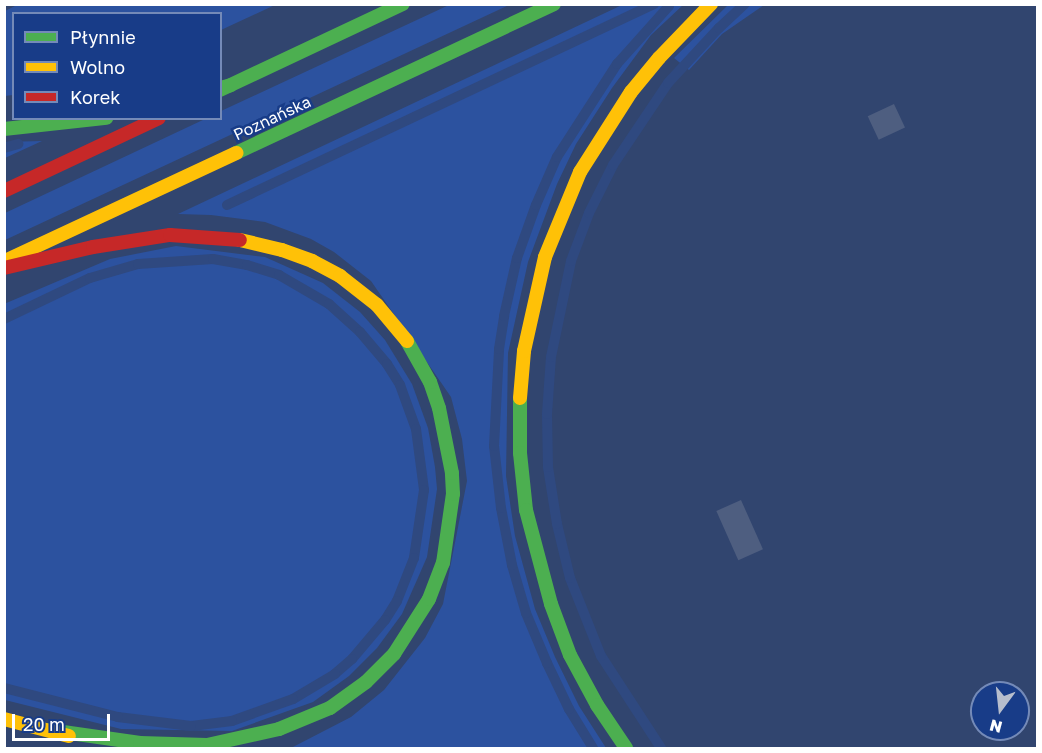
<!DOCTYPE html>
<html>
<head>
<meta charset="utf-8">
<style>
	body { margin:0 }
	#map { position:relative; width:1042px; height:753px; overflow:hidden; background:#31456f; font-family:"Golos Text",sans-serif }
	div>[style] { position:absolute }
	.green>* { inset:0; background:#2c529f }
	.stream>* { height:10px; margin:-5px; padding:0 5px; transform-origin:5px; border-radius:5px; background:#2f4980 }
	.building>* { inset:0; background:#4e5e80; transform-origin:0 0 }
	.fast>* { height:14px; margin:-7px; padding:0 7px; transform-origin:7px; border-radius:7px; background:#4caf50 }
	.slow>* { height:14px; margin:-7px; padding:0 7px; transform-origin:7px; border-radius:7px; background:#ffc107 }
	.jam>* { height:14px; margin:-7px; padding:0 7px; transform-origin:7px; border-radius:7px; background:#c62828 }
	span { translate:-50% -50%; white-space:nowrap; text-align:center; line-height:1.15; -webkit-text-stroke:5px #183c88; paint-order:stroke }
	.street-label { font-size:16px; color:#fff }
	.frame { position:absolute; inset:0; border:6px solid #fff; pointer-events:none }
	.legend { position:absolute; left:12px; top:12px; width:210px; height:108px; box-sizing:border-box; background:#183c88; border:2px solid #748ab8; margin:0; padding:8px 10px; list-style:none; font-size:18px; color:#fff }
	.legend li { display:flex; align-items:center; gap:12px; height:30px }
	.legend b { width:30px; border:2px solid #748ab8 }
	.north { position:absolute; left:970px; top:681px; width:60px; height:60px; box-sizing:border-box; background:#183c88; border:2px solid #748ab8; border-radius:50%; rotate:195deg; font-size:16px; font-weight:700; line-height:24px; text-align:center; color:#fff }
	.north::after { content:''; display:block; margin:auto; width:21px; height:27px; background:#b7becd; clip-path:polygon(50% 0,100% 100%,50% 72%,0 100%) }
	.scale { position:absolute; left:12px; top:714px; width:98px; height:27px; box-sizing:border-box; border:3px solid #fff; border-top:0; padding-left:8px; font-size:18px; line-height:21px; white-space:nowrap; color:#fff; -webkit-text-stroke:4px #183c88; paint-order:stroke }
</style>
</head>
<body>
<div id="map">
	<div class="green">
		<i style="clip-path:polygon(19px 4px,275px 4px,275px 5px,221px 30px,220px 14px,14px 14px,13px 95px,5px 96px,5px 11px)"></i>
		<i style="clip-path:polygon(449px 5px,509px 5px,5px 240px,5px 213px,205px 119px,220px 118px,221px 111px)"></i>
		<i style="clip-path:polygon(622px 5px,683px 5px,651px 35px,612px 88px,576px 144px,557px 184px,528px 262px,508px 353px,506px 476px,515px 536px,535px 609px,555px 657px,579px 706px,606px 748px,291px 748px,351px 717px,384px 690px,425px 638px,443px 604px,467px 481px,462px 439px,451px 397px,371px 281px,334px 252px,311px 239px,265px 222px,211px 215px,178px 214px)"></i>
		<i style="clip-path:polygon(728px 5px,764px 5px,722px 34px,689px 70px,674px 58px)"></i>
		<i style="clip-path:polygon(42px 141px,5px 158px,4px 142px)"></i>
		<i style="clip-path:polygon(176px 246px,265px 257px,323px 283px,360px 312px,385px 340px,412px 384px,428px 428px,435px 467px,437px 489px,427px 557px,402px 614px,377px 648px,349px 676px,313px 702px,232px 731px,121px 729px,5px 700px,4px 304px,110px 259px)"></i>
	</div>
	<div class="stream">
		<i style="left:4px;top:148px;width:15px;rotate:-16deg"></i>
		<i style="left:227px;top:205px;width:472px;rotate:-25.2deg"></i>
		<i style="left:4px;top:319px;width:95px;rotate:-25.5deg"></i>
		<i style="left:90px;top:278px;width:50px;rotate:-16.3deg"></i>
		<i style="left:138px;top:264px;width:75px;rotate:-3.8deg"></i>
		<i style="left:213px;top:259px;width:35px;rotate:10deg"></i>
		<i style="left:247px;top:265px;width:34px;rotate:17deg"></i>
		<i style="left:279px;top:275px;width:58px;rotate:30.1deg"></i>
		<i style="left:329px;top:304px;width:42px;rotate:42.1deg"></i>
		<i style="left:360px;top:332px;width:42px;rotate:49.8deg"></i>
		<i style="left:387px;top:364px;width:25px;rotate:58deg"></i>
		<i style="left:400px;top:385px;width:47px;rotate:70deg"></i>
		<i style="left:416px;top:429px;width:62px;rotate:82.5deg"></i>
		<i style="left:424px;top:490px;width:69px;rotate:98.4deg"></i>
		<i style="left:414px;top:558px;width:46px;rotate:111.6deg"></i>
		<i style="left:397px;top:601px;width:22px;rotate:122deg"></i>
		<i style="left:385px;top:620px;width:51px;rotate:130.2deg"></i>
		<i style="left:352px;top:659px;width:23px;rotate:139deg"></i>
		<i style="left:335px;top:674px;width:49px;rotate:149.2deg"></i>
		<i style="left:293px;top:699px;width:65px;rotate:160.2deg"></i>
		<i style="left:232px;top:721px;width:41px;rotate:173deg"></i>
		<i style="left:191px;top:726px;width:74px;rotate:-173deg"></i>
		<i style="left:118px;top:717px;width:118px;rotate:-165.7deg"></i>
		<i style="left:593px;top:748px;width:46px;rotate:-121.6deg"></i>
		<i style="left:569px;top:709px;width:51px;rotate:-115.6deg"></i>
		<i style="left:547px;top:663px;width:54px;rotate:-112.8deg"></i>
		<i style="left:526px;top:613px;width:50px;rotate:-106.3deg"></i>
		<i style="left:512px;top:565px;width:58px;rotate:-100.9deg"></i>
		<i style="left:501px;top:508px;width:62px;rotate:-96.4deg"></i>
		<i style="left:494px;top:446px;width:97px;rotate:-87deg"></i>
		<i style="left:499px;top:349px;width:33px;rotate:-81deg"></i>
		<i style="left:504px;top:316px;width:59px;rotate:-77.4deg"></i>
		<i style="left:517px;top:258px;width:56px;rotate:-70.3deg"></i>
		<i style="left:536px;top:205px;width:52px;rotate:-66.4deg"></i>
		<i style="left:557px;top:157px;width:111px;rotate:-57.2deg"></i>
		<i style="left:617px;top:64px;width:78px;rotate:-48.1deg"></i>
		<i style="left:661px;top:748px;width:110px;rotate:-123.1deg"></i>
		<i style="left:601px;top:656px;width:84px;rotate:-111.7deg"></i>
		<i style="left:570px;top:578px;width:56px;rotate:-103.5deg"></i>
		<i style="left:557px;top:524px;width:58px;rotate:-99deg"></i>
		<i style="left:548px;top:467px;width:53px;rotate:-91.1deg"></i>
		<i style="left:547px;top:414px;width:57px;rotate:-86deg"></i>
		<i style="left:551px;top:357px;width:98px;rotate:-78.2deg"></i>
		<i style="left:571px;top:261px;width:51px;rotate:-69.4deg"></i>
		<i style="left:589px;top:213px;width:54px;rotate:-63.4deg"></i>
		<i style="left:613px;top:165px;width:99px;rotate:-56.1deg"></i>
		<i style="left:668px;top:83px;width:75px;rotate:-47.2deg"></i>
		<i style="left:719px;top:28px;width:35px;rotate:-43deg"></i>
	</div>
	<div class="building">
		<i style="left:894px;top:104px;width:26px;height:29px;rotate:65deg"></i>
		<i style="left:741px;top:500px;width:54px;height:27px;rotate:66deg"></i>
	</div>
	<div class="fast">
		<i style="left:220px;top:88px;width:11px;rotate:-15deg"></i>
		<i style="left:220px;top:90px;width:202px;rotate:-25.2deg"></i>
		<i style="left:4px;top:129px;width:103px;rotate:-6.2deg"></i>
		<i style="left:236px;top:153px;width:351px;rotate:-25.1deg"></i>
		<i style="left:520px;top:398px;width:55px;rotate:90deg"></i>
		<i style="left:520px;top:453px;width:57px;rotate:84deg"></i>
		<i style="left:526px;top:510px;width:97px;rotate:75.1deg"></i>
		<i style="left:551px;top:604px;width:54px;rotate:69.6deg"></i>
		<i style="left:570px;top:655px;width:57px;rotate:61.6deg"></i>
		<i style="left:597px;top:705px;width:52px;rotate:56deg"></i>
		<i style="left:49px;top:730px;width:92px;rotate:8.1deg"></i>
		<i style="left:140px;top:743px;width:67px;rotate:1.7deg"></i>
		<i style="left:207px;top:745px;width:74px;rotate:-12.5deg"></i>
		<i style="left:279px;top:729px;width:55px;rotate:-22.4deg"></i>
		<i style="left:330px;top:708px;width:44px;rotate:-35.8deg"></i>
		<i style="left:366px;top:682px;width:40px;rotate:-45deg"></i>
		<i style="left:394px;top:654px;width:65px;rotate:-57.5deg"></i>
		<i style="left:429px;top:599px;width:39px;rotate:-69deg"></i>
		<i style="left:443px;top:563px;width:70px;rotate:-81.8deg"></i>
		<i style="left:453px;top:494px;width:21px;rotate:-93deg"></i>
		<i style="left:452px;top:473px;width:66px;rotate:-101.3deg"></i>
		<i style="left:439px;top:408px;width:28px;rotate:-109deg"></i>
		<i style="left:430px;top:382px;width:47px;rotate:-119.3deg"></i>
	</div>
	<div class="slow">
		<i style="left:240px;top:240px;width:43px;rotate:13.4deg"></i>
		<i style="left:282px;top:250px;width:32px;rotate:20deg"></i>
		<i style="left:312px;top:261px;width:32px;rotate:28deg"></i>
		<i style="left:340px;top:276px;width:47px;rotate:38.1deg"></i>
		<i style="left:377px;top:305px;width:47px;rotate:50.2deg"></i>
		<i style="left:9px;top:259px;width:251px;rotate:-25deg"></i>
		<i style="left:520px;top:398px;width:47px;rotate:-85.1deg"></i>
		<i style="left:524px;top:351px;width:96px;rotate:-77.4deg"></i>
		<i style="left:545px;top:257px;width:92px;rotate:-67.6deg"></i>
		<i style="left:580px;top:172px;width:95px;rotate:-57.5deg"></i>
		<i style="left:631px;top:92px;width:44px;rotate:-50.5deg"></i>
		<i style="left:659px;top:58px;width:75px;rotate:-46.1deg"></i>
		<i style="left:4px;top:719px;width:67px;rotate:14.7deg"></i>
	</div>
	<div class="jam">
		<i style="left:4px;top:191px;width:171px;rotate:-25.2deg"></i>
		<i style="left:4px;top:268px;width:91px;rotate:-13.3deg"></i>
		<i style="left:93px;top:247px;width:78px;rotate:-8.9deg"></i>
		<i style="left:170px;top:235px;width:70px;rotate:4.1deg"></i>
	</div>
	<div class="street-label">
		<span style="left:272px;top:118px;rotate:-25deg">Poznańska</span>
	</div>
	<div class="frame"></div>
	<ul class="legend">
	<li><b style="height:8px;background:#4caf50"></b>Płynnie</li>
	<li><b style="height:8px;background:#ffc107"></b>Wolno</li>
	<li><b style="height:8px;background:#c62828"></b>Korek</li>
	</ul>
	<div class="north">N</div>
	<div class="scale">20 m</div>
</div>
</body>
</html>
